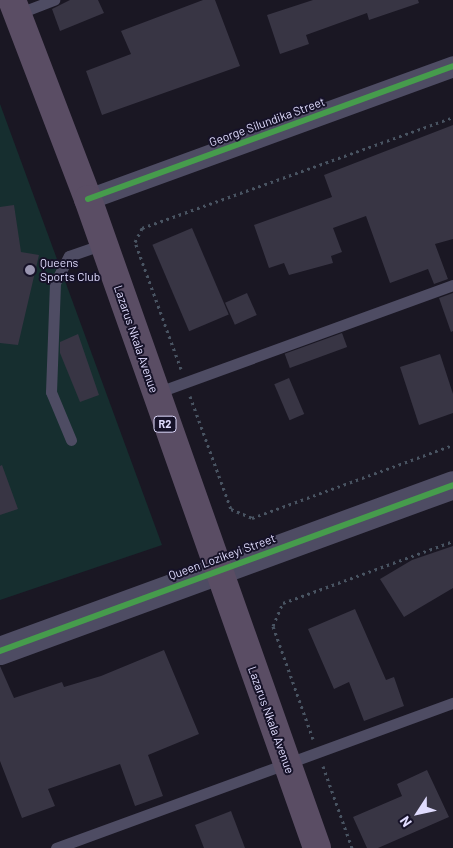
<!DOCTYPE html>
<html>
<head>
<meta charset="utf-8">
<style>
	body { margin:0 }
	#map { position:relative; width:453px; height:848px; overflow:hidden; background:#1a1723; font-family:Barlow,sans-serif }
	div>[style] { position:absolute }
	.green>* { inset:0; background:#162e2f }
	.building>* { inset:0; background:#383544; transform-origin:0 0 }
	.path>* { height:3px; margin-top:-1.5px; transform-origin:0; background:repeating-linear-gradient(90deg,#495462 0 2.5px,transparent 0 6.5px) }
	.service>* { height:11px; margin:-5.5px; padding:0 5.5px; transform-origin:5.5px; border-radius:5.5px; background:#4e4c63 }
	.minor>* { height:21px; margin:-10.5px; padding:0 10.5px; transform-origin:10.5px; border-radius:10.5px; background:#4e4c63 }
	.tertiary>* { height:28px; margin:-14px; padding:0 14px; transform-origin:14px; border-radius:14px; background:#4e4c63 }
	.trunk>* { height:28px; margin:-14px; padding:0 14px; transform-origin:14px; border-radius:14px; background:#5a4d64 }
	.cycleway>* { height:6px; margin:-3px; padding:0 3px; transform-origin:3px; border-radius:3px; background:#469c4c }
	.dots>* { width:14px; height:14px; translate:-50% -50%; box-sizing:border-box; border:2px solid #161228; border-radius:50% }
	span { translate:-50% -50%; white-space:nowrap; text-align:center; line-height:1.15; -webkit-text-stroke:4px #161228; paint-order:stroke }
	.shield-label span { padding:1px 4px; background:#161228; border:1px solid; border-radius:4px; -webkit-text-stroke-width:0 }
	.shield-label { font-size:11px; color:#dfdbfd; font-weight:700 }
	.street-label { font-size:12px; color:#dfdbfd }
	.poi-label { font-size:12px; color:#dfdbfd }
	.left { translate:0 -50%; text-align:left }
	.north { position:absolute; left:393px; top:788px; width:50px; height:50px; -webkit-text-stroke:4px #161228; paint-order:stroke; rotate:235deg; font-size:14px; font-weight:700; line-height:20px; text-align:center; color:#dfdbfd }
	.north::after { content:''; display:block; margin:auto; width:18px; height:22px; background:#dfdbfd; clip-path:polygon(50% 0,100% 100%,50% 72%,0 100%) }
</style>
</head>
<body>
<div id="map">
	<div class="green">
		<i style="clip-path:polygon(0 104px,162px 545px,0 600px)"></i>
	</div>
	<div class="building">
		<i style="clip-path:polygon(70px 0,98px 0,104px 13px,60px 31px,52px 9px)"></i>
		<i style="clip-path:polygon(203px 0,215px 0,240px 66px,102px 115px,86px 71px,131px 54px,121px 31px)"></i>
		<i style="clip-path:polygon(313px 0,418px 0,419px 3px,369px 20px,367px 13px,306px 35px,309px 44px,280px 54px,267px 15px)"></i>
		<i style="clip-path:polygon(453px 125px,453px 239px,435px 244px,448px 279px,434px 284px,428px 269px,390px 283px,366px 216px,333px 228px,342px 252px,331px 256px,333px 263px,289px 275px,284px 263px,269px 268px,254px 225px,332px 197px,324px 175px)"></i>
		<i style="clip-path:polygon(14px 205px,21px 252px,39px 255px,18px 345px,0 343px,0 207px)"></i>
		<i style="left:192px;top:228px;width:94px;height:43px;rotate:67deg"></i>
		<i style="left:247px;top:293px;width:24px;height:24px;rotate:66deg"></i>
		<i style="clip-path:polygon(453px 293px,453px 331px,451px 332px,439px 298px)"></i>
		<i style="left:342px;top:333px;width:15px;height:61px;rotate:70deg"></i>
		<i style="clip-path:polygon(78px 334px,99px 395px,80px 402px,60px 353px,60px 342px)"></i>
		<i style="clip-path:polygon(440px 354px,453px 394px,453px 413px,419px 425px,400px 367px)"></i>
		<i style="left:289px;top:378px;width:39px;height:16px;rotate:67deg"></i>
		<i style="clip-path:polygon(2px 465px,18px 509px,0 515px,0 466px)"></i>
		<i style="clip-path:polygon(453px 546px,453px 588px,404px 617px,380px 579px,412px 560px)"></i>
		<i style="clip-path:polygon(355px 609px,386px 680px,394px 677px,404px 706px,364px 721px,349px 682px,334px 689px,308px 629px)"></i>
		<i style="clip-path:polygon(164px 650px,199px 734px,148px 755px,163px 796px,135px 806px,120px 764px,48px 789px,55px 806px,22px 818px,0 761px,0 666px,14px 698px,62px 682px,64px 687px,101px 676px)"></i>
		<i style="clip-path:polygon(427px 770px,449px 817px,378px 848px,367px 848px,353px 817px,402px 796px,397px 784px)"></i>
		<i style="clip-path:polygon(231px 811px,245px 848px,204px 848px,195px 825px)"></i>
	</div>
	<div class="path">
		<i style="left:181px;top:369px;width:135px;rotate:-109.9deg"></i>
		<i style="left:135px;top:242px;width:16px;rotate:-63deg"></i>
		<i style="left:142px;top:228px;width:330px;rotate:-19.6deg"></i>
		<i style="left:190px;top:396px;width:120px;rotate:70.1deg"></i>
		<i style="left:231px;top:509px;width:23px;rotate:23deg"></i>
		<i style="left:252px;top:518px;width:214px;rotate:-20deg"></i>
		<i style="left:313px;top:739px;width:120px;rotate:-109.5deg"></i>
		<i style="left:273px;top:626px;width:25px;rotate:-67deg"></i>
		<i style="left:283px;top:603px;width:181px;rotate:-20deg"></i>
		<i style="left:323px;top:766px;width:87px;rotate:70.5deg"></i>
	</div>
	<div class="service">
		<i style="left:17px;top:14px;width:40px;rotate:-21deg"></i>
		<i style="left:156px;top:393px;width:316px;rotate:-20deg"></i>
		<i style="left:71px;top:440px;width:52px;rotate:-112.6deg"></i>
		<i style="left:51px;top:392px;width:109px;rotate:-87.9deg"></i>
		<i style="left:55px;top:283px;width:30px;rotate:-63deg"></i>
		<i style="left:69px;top:256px;width:36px;rotate:-19deg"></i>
		<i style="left:56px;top:848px;width:423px;rotate:-20.1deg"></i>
	</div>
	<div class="minor">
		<i style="left:88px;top:199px;width:388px;rotate:-20deg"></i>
	</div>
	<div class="tertiary">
		<i style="left:0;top:651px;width:482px;rotate:-20.1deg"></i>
	</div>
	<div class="trunk">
		<i style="left:12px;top:0;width:213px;rotate:69.1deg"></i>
		<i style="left:88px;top:199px;width:688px;rotate:70.56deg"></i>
	</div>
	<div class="cycleway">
		<i style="left:88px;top:199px;width:388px;rotate:-20deg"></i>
		<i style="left:0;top:651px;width:482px;rotate:-20.1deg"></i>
	</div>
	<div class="dots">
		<i style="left:30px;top:270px;background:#9a96b1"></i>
	</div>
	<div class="shield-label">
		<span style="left:165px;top:424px">R2</span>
	</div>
	<div class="street-label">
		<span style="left:267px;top:122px;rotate:-20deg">George Silundika Street</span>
		<span style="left:136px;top:339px;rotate:71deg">Lazarus Nkala Avenue</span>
		<span style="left:222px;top:557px;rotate:-20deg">Queen Lozikeyi Street</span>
		<span style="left:271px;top:720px;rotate:70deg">Lazarus Nkala Avenue</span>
	</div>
	<div class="poi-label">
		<span class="left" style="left:40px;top:270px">Queens<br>Sports Club</span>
	</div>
	<div class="north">N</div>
</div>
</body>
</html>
